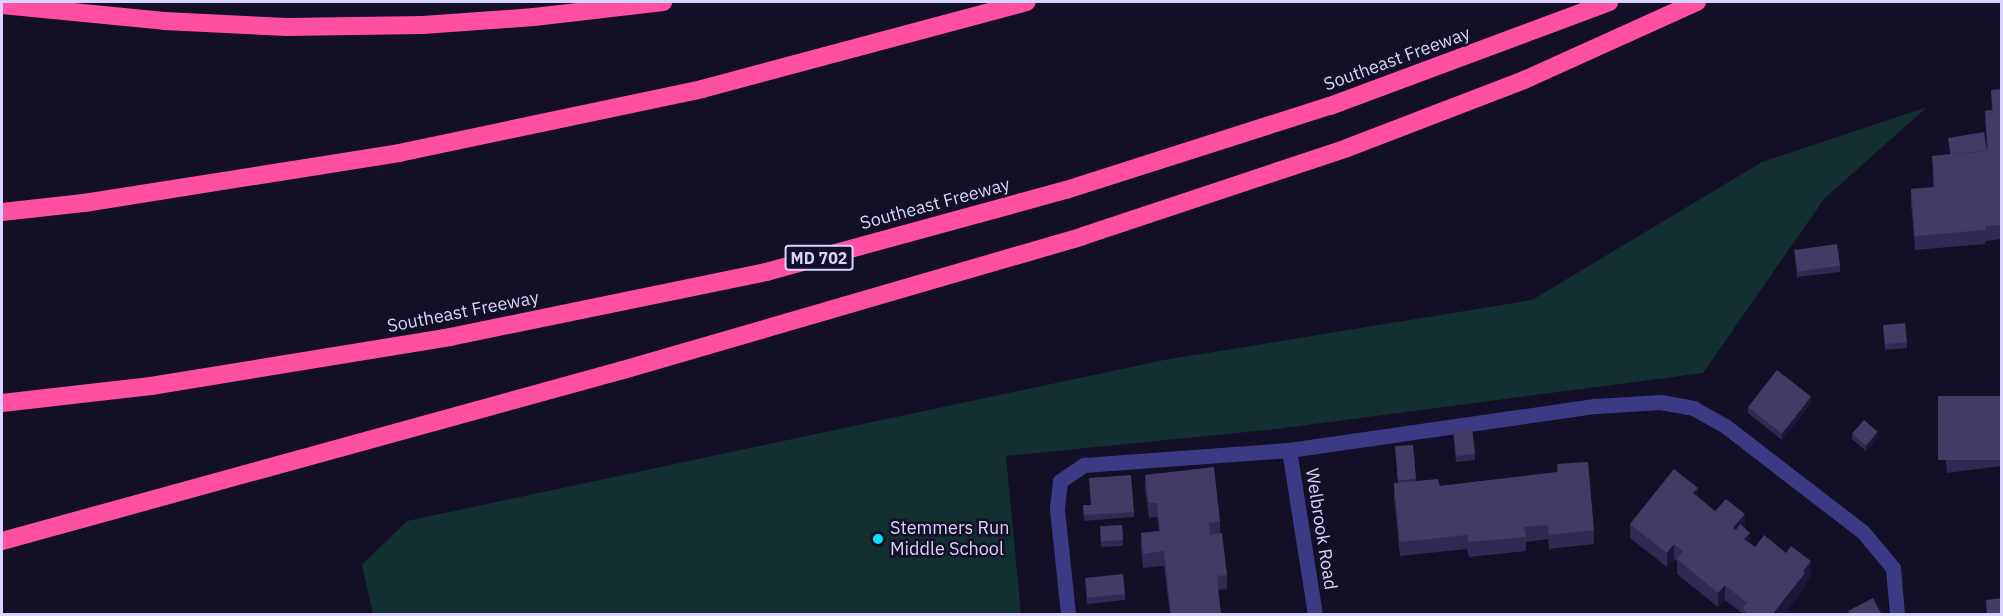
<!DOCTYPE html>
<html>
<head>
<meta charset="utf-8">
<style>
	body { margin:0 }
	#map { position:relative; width:2003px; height:616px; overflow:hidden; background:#130f26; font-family:"IBM Plex Sans",sans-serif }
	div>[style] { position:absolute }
	.green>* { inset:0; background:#12302f }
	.minor>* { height:15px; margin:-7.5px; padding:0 7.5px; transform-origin:7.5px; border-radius:7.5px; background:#3d3a85 }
	.highway>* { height:18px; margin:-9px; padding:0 9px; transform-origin:9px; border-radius:9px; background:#ff4fa3 }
	.wall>* { inset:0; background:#312854; transform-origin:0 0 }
	.shaded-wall>* { inset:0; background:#1d163a }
	.building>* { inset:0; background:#433a66; transform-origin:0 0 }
	.dots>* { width:16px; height:16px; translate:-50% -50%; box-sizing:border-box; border:3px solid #130f26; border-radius:50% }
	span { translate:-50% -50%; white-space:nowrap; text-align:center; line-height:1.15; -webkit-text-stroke:5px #130f26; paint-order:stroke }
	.shield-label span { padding:2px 4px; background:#130f26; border:2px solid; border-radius:4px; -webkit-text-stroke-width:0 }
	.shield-label { font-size:16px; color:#d9d4ff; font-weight:700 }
	.street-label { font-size:18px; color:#d9d4ff }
	.poi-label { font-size:18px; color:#d9d4ff }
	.left { translate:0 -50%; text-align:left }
	.frame { position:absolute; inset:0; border:3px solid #d9d4ff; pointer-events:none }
</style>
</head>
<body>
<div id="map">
	<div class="green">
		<i style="clip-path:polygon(1927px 107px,1824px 199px,1703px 373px,1276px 429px,1006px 456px,1021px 614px,373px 614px,362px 565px,407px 521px,1164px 360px,1532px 300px,1762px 162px)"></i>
	</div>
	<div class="minor">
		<i style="left:1289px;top:450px;width:166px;rotate:81deg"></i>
		<i style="left:1068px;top:614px;width:106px;rotate:-96deg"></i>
		<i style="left:1057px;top:509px;width:28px;rotate:-84deg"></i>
		<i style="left:1060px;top:481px;width:29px;rotate:-34deg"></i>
		<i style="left:1084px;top:465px;width:206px;rotate:-4.2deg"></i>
		<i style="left:1289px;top:450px;width:310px;rotate:-8.2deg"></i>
		<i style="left:1596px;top:406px;width:64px;rotate:-3.6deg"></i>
		<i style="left:1660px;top:402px;width:34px;rotate:10deg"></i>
		<i style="left:1693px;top:408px;width:35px;rotate:29deg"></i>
		<i style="left:1724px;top:425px;width:175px;rotate:37.6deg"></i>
		<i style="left:1863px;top:532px;width:47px;rotate:50.2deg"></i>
		<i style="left:1893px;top:568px;width:46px;rotate:85deg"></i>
	</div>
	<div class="highway">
		<i style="left:2px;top:5px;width:163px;rotate:5.6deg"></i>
		<i style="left:164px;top:21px;width:123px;rotate:2.8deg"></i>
		<i style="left:287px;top:27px;width:136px;rotate:-0.8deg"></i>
		<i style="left:423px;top:25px;width:111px;rotate:-4.1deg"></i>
		<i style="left:534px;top:17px;width:130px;rotate:-6.6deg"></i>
		<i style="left:2px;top:212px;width:82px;rotate:-6.3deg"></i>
		<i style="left:84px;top:203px;width:319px;rotate:-9deg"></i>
		<i style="left:399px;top:153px;width:310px;rotate:-11.9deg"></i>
		<i style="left:702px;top:89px;width:336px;rotate:-15deg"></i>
		<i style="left:2px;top:403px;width:150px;rotate:-6.5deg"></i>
		<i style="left:151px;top:386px;width:303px;rotate:-9.3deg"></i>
		<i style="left:450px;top:337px;width:323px;rotate:-11.6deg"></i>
		<i style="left:766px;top:272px;width:311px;rotate:-15.3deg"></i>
		<i style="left:1066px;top:190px;width:277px;rotate:-17.7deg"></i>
		<i style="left:1330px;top:106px;width:298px;rotate:-20.4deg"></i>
		<i style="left:2px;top:541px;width:644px;rotate:-15.4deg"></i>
		<i style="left:623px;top:370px;width:479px;rotate:-16.2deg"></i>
		<i style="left:1083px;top:236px;width:278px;rotate:-18.4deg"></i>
		<i style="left:1347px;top:148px;width:190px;rotate:-21deg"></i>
		<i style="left:1524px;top:80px;width:190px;rotate:-24.3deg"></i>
	</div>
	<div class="wall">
		<i style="clip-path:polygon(2001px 89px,2001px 239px,1986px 241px,1985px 244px,1915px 250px,1911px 203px,1911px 189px,1933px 187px,1932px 156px,1950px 154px,1948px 138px,1987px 151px,1985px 111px,1992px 110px,1991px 90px)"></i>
		<i style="clip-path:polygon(1794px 249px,1840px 266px,1840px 272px,1797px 277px)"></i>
		<i style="clip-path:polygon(1883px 325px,1907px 342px,1907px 348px,1885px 350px)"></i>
		<i style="clip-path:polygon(2001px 396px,2001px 466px,1947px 473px,1939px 404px)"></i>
		<i style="clip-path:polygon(1811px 403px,1782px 440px,1748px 413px,1748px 407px)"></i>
		<i style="clip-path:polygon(1453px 431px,1475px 454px,1475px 460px,1456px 462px)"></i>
		<i style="clip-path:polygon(1852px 434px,1878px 437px,1866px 451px,1852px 439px)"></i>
		<i style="clip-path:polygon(1413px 445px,1416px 481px,1440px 486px,1557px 472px,1557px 464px,1594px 530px,1594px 544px,1549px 549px,1548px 539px,1526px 542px,1526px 551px,1469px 557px,1467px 549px,1400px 556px,1394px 498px,1394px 483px,1398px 483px,1395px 446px)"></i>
		<i style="clip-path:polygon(1145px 475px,1220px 521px,1220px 533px,1227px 575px,1227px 589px,1218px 590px,1221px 615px,1170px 615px,1164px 566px,1143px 568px,1141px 547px,1141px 533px,1159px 531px,1157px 517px,1149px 518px,1145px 489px)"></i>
		<i style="clip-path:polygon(1698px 497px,1715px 511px,1745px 528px,1750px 543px,1755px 547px,1811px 576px,1805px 583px,1805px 587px,1783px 615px,1742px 615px,1742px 613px,1725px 600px,1718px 607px,1677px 574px,1677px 561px,1674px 559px,1667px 567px,1630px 538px,1630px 524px)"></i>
		<i style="clip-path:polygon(1083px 505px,1134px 512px,1134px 517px,1084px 521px)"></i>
		<i style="left:1122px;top:525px;width:21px;height:22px;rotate:87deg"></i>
		<i style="clip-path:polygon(1085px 578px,1125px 594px,1125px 600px,1087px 604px)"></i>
	</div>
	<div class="shaded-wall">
		<i style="clip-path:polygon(1811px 397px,1811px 403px,1782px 440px,1782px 434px)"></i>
		<i style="clip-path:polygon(1878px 432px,1878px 437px,1866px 451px,1866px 446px)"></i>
		<i style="clip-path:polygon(1698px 488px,1698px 502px,1693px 493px)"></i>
		<i style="clip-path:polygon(1745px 514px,1745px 528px,1733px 543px,1733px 528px)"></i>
		<i style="clip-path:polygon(1750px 533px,1750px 547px,1744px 539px)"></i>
		<i style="clip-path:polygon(1674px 544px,1674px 559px,1667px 567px,1667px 553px)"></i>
		<i style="clip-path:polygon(1811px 561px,1811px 576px,1805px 583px,1805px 587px,1783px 615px,1772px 615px)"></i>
		<i style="clip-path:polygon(1725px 585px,1725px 600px,1718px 607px,1718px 593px)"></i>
	</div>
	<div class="building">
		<i style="clip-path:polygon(2001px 89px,2001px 225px,1986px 226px,1985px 230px,1915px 236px,1911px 189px,1935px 187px,1932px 156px,1988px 151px,1985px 111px,1993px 110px,1991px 90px)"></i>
		<i style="clip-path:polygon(1984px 132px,1987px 151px,1951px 154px,1948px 138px)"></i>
		<i style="left:1837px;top:244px;width:22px;height:43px;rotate:82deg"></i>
		<i style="clip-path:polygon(2000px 265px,2001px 265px,2001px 306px)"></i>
		<i style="left:1905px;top:323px;width:19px;height:22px;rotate:84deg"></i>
		<i style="left:1777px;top:370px;width:43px;height:47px;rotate:38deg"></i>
		<i style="left:2001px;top:396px;width:64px;height:63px;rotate:90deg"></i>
		<i style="left:1864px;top:420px;width:18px;height:18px;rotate:41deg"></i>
		<i style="left:1472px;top:428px;width:26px;height:19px;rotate:83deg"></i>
		<i style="left:1413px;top:445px;width:34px;height:18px;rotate:85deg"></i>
		<i style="clip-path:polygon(1588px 462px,1594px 530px,1549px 535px,1548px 525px,1524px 527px,1526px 537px,1469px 542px,1467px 535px,1400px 542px,1394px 483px,1438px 479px,1440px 486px,1558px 472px,1557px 464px)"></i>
		<i style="clip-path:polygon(1214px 467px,1220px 521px,1209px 523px,1210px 535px,1222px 533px,1227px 575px,1217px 576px,1221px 615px,1171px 615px,1164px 551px,1143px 554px,1141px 533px,1160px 531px,1157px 503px,1149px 503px,1145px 475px)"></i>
		<i style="clip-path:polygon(1674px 469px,1698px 488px,1693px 493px,1715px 511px,1726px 499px,1745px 514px,1733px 528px,1736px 530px,1740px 524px,1750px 533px,1744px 539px,1755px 547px,1764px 535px,1786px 553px,1791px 546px,1811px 561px,1803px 572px,1805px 573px,1772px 615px,1750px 615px,1742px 608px,1747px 603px,1725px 585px,1718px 593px,1677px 559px,1683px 551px,1674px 544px,1667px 553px,1630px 524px)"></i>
		<i style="clip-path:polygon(1131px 475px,1134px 512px,1084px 515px,1083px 505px,1091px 505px,1089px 478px)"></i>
		<i style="left:1122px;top:525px;width:15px;height:22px;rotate:86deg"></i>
		<i style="clip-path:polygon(2001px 568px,2001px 583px,2000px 569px)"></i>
		<i style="left:1123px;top:574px;width:20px;height:38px;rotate:84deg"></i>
		<i style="clip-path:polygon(1873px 598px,1882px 615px,1850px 615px,1848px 611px)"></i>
		<i style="clip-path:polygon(2001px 598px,2001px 615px,1987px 615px,1986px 600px)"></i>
	</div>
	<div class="dots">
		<i style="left:878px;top:539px;background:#00e5ff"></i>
	</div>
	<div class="shield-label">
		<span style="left:819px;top:258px">MD 702</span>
	</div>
	<div class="street-label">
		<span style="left:1397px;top:59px;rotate:-20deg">Southeast Freeway</span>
		<span style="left:935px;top:204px;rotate:-15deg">Southeast Freeway</span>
		<span style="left:463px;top:312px;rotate:-11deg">Southeast Freeway</span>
		<span style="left:1321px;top:529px;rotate:81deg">Welbrook Road</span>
	</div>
	<div class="poi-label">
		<span class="left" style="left:890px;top:539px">Stemmers Run<br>Middle School</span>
	</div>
	<div class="frame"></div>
</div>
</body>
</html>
